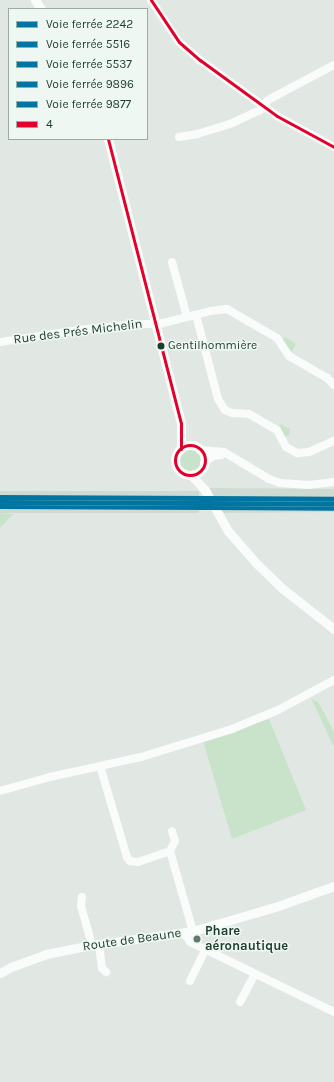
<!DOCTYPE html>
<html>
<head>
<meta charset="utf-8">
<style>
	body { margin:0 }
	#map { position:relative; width:334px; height:1082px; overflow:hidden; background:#e1e8e3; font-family:Karla,sans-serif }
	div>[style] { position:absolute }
	.built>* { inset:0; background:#cedad2; transform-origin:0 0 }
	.green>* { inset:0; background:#c8e3ca }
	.round { border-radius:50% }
	.minor>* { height:8px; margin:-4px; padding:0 4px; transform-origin:4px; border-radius:4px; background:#fafcfb }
	.tertiary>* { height:9px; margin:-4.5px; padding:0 4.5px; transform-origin:4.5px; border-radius:4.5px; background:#fafcfb }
	.tertiary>.ring { margin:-4.5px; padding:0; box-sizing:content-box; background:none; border:9px solid #fafcfb; border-radius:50% }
	.bus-1>* { height:3px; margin:-1.5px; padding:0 1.5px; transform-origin:1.5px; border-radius:1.5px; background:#e4002b }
	.bus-1>.ring { margin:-1.5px; padding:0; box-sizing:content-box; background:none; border:3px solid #e4002b; border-radius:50% }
	.rail-1>* { height:4px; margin:-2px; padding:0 2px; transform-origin:2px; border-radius:2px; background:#0075a1 }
	.rail-2>* { height:4px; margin:-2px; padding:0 2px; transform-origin:2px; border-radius:2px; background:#0075a1 }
	.rail-3>* { height:4px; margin:-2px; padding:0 2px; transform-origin:2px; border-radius:2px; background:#0075a1 }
	.rail-4>* { height:4px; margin:-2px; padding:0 2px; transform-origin:2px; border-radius:2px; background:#0075a1 }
	.rail-5>* { height:4px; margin:-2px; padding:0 2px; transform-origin:2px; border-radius:2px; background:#0075a1 }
	.dots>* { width:11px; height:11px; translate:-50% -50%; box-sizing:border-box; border:2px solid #eef7f1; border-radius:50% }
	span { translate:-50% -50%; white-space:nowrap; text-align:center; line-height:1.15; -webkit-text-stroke:3px #eef7f1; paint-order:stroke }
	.bus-label { font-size:12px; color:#1e3c2d }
	.left { translate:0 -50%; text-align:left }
	.street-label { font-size:13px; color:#1e3c2d }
	.poi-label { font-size:13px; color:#1e3c2d; font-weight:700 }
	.legend { position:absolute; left:8px; top:8px; width:140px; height:132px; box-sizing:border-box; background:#eef7f1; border:1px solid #9baca3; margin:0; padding:5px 7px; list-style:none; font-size:12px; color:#1e3c2d }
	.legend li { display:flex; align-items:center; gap:8px; height:20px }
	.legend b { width:20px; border:1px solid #9baca3 }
</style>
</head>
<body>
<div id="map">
	<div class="built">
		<i style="clip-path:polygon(209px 488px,334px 489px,334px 512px,222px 513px)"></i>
		<i style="left:0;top:491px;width:199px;height:22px"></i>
	</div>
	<div class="green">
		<i style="clip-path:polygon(285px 337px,296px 344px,290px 354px,283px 339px)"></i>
		<i style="clip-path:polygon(280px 424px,290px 429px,289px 435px,285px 437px,278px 427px)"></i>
		<i class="round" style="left:179px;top:449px;width:22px;height:22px"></i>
		<i style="clip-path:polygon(0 513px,13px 514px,0 528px)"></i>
		<i style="clip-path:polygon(311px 698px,319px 703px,334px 732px,334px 747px)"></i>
		<i style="clip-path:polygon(269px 719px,306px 810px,232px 839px,203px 741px)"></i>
	</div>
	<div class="minor">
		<i style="left:151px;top:0;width:50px;rotate:56.3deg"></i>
		<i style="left:179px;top:42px;width:28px;rotate:41deg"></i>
		<i style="left:200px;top:60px;width:95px;rotate:36deg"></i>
		<i style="left:277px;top:116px;width:65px;rotate:28.5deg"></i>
		<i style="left:179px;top:137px;width:18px;rotate:-9deg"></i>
		<i style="left:197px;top:134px;width:34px;rotate:-17deg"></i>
		<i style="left:230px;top:124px;width:33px;rotate:-25deg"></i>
		<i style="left:260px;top:110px;width:13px;rotate:-51deg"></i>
		<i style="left:268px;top:100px;width:75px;rotate:-27.9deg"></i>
		<i style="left:172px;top:262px;width:57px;rotate:74.7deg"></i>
		<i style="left:196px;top:315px;width:87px;rotate:75.3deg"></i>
		<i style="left:218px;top:399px;width:13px;rotate:58deg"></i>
		<i style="left:225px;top:410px;width:8px;rotate:23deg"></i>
		<i style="left:232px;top:413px;width:17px;rotate:3deg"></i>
		<i style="left:249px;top:414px;width:32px;rotate:30deg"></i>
		<i style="left:277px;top:430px;width:19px;rotate:62deg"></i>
		<i style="left:286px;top:447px;width:13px;rotate:29deg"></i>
		<i style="left:297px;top:453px;width:12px;rotate:-5deg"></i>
		<i style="left:309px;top:452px;width:27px;rotate:-24deg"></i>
		<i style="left:0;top:342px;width:80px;rotate:-8.6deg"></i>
		<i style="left:79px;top:330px;width:61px;rotate:-5.6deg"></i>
		<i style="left:140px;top:324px;width:19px"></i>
		<i style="left:159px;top:324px;width:54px;rotate:-14deg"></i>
		<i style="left:211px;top:311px;width:16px;rotate:-7deg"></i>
		<i style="left:227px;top:309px;width:58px;rotate:30.1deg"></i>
		<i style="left:277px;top:338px;width:22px;rotate:56deg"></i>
		<i style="left:289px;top:356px;width:44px;rotate:30.1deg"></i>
		<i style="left:327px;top:378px;width:10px;rotate:45deg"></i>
		<i style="left:200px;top:450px;width:24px;rotate:5deg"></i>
		<i style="left:224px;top:452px;width:52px;rotate:31deg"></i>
		<i style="left:269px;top:479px;width:12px;rotate:20deg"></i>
		<i style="left:280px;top:483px;width:29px;rotate:4deg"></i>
		<i style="left:309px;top:485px;width:25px;rotate:-7deg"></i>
		<i style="left:204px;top:463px;width:11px;rotate:-38deg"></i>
		<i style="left:213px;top:456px;width:8px;rotate:-7deg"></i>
		<i style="left:100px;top:766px;width:95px;rotate:73.5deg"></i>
		<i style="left:127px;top:857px;width:5px;rotate:53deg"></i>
		<i style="left:130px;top:861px;width:8px;rotate:7deg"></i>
		<i style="left:138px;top:862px;width:34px;rotate:-19deg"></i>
		<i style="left:170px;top:851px;width:83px;rotate:74deg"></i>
		<i style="left:0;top:791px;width:52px;rotate:-15.6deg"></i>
		<i style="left:50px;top:777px;width:93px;rotate:-12.4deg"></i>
		<i style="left:141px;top:757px;width:95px;rotate:-17.1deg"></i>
		<i style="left:232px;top:729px;width:50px;rotate:-22.4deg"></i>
		<i style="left:278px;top:710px;width:64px;rotate:-28.2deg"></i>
		<i style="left:170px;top:851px;width:11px;rotate:-63deg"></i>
		<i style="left:175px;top:841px;width:10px;rotate:-107deg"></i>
		<i style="left:82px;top:897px;width:9px;rotate:96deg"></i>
		<i style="left:81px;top:906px;width:41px;rotate:74.2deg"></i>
		<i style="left:184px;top:933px;width:11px;rotate:56deg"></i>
		<i style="left:190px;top:942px;width:160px;rotate:25.9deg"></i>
		<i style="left:99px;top:944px;width:24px;rotate:83deg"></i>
		<i style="left:102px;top:968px;width:6px;rotate:45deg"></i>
		<i style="left:190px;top:981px;width:34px;rotate:-64deg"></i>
		<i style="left:240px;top:1002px;width:32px;rotate:-62deg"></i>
	</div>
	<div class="tertiary">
		<i style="left:35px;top:0;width:11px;rotate:56deg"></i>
		<i style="left:108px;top:139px;width:293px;rotate:75.6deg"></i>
		<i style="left:181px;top:423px;width:26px;rotate:90deg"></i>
		<i class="ring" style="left:175px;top:445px;width:21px;height:21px"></i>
		<i style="left:191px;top:475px;width:21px;rotate:47deg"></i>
		<i style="left:205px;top:490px;width:47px;rotate:60.7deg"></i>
		<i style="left:228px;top:531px;width:43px;rotate:48.8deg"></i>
		<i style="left:256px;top:563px;width:37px;rotate:44deg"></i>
		<i style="left:283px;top:589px;width:65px;rotate:38.1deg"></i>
		<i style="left:0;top:973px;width:13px;rotate:-29deg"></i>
		<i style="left:11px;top:967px;width:37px;rotate:-20deg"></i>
		<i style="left:46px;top:954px;width:47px;rotate:-11.1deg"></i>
		<i style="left:92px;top:945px;width:102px;rotate:-7.9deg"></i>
		<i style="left:193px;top:931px;width:89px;rotate:-16.4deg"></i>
		<i style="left:278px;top:906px;width:59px;rotate:-19.7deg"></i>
	</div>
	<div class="bus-1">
		<i style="left:151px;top:0;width:50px;rotate:56.3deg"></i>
		<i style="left:179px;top:42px;width:28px;rotate:41deg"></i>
		<i style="left:200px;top:60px;width:95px;rotate:36deg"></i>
		<i style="left:277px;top:116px;width:65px;rotate:28.5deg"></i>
		<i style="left:108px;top:139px;width:293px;rotate:75.6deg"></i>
		<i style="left:181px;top:423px;width:26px;rotate:90deg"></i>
		<i class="ring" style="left:175px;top:445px;width:27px;height:27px"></i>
	</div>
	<div class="rail-1">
		<i style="left:0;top:502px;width:334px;rotate:0.3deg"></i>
	</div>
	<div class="rail-2">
		<i style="left:0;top:507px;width:334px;rotate:0.3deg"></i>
	</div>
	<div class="rail-3">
		<i style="left:0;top:498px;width:334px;rotate:0.3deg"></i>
	</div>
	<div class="rail-4">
		<i style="left:0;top:497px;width:334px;rotate:0.3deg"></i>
	</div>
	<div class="rail-5">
		<i style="left:0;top:503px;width:334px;rotate:0.3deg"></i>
	</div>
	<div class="dots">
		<i style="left:161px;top:346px;background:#1e3c2d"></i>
		<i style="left:197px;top:939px;background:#62786d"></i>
	</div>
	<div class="bus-label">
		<span class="left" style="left:168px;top:346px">Gentilhommière</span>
	</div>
	<div class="street-label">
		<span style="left:78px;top:332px;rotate:-7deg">Rue des Prés Michelin</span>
		<span style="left:132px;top:940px;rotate:-8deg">Route de Beaune</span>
	</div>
	<div class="poi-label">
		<span class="left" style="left:205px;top:939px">Phare<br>aéronautique</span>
	</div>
	<ul class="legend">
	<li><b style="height:5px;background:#0075a1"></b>Voie ferrée 2242</li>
	<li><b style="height:5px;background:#0075a1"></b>Voie ferrée 5516</li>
	<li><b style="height:5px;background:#0075a1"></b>Voie ferrée 5537</li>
	<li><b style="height:5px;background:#0075a1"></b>Voie ferrée 9896</li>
	<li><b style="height:5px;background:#0075a1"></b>Voie ferrée 9877</li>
	<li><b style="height:5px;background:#e4002b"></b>4</li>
	</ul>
</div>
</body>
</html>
